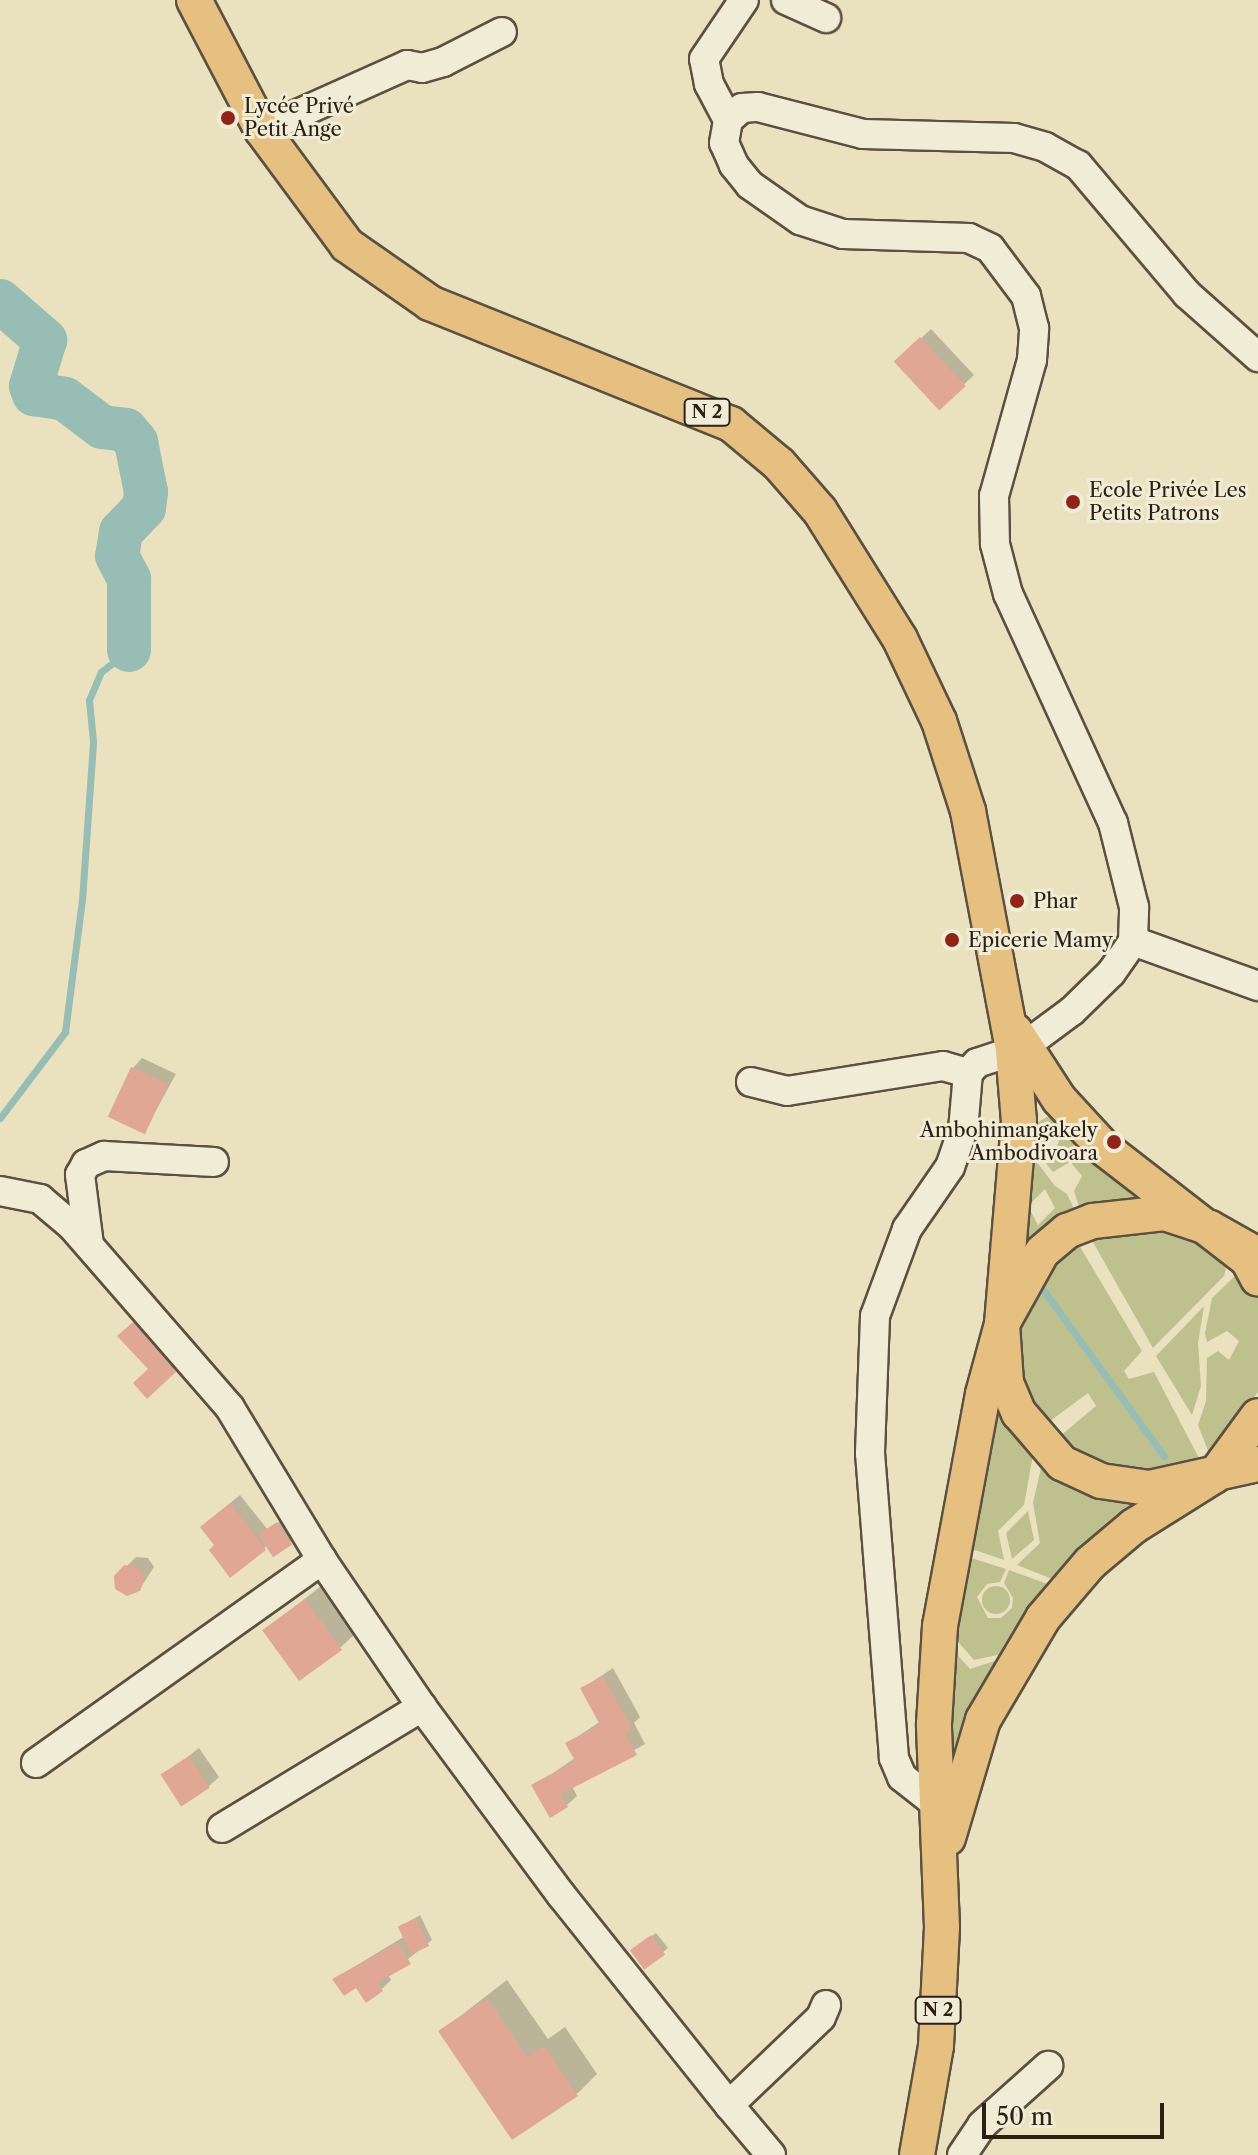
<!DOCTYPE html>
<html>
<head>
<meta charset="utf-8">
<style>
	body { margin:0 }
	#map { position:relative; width:1258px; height:2155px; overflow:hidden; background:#eae1bf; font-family:"Libre Caslon Text",serif }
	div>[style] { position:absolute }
	.green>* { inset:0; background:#bec18d }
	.round { border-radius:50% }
	.shadow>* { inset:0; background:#0003; transform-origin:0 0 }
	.stream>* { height:7px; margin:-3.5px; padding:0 3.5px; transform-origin:3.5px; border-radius:3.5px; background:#98bdb4 }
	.river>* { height:44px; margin:-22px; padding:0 22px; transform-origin:22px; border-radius:22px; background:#98bdb4 }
	.building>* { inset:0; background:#e0a795; transform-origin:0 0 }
	.roads { filter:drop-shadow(2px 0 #5c5040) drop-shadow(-2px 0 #5c5040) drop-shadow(0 2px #5c5040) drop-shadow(0 -2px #5c5040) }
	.minor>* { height:28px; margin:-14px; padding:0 14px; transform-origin:14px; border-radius:14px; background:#f1ecd5 }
	.major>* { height:34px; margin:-17px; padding:0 17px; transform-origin:17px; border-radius:17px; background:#e5c080 }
	.dots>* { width:22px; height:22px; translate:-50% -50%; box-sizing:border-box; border:4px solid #f1ecd5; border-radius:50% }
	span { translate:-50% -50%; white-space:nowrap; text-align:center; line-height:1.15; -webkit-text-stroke:6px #f1ecd5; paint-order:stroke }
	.shield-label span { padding:2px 6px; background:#f1ecd5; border:2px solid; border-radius:6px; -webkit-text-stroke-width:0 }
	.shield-label { font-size:18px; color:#2c2015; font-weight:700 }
	.poi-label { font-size:20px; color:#2c2015 }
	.left { translate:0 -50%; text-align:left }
	.right { translate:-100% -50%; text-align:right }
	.scale { position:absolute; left:982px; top:2103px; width:182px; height:36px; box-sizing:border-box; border:4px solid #2c2015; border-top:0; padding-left:10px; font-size:24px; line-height:28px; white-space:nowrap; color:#2c2015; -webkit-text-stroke:6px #f1ecd5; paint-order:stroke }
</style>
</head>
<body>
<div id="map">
	<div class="green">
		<i style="clip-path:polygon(1056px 1112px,1077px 1135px,1070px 1162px,1053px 1172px,1029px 1142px,1056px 1149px,1063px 1129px,1047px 1123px,1037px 1139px,1029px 1139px,1029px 1127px)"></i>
		<i style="clip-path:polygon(1080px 1138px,1159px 1201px,1081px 1213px,1074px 1191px,1082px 1176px,1072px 1164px)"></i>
		<i style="clip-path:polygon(1029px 1152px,1055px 1186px,1067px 1194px,1077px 1215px,1020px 1261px,1025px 1212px,1030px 1210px,1038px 1225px,1055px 1208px,1045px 1189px,1025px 1209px)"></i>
		<i style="clip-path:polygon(1172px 1224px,1228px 1259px,1224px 1276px,1153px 1348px,1089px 1235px)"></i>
		<i style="clip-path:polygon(1076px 1240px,1142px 1351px,1124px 1371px,1129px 1379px,1154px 1372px,1201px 1462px,1130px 1475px,1053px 1442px,1096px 1406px,1088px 1393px,1042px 1427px,1025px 1396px,1017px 1332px,1041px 1272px)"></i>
		<i style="clip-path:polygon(1238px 1273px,1258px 1298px,1258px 1392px,1210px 1456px,1198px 1425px,1206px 1401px,1207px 1358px,1218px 1351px,1229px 1360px,1239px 1341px,1227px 1331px,1207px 1342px,1205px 1333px,1212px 1298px)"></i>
		<i style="clip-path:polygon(1204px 1306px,1198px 1343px,1201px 1386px,1192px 1415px,1156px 1356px)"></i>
		<i style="clip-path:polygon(997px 1398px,1033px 1455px,1024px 1505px,998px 1531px,1004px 1560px,966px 1547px)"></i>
		<i style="clip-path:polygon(1042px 1463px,1149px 1502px,1057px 1581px,1017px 1565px,1040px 1543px,1033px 1503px)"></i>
		<i style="clip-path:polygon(1028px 1511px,1034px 1540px,1012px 1559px,1006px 1533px)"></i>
		<i style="clip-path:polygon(965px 1556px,1006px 1569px,1000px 1582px,987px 1584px,977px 1597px,988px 1618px,1001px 1618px,1012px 1608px,1013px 1598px,1004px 1583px,1009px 1570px,1053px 1586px,1002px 1654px,974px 1660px,953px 1636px)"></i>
		<i class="round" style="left:982px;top:1586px;width:28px;height:28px"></i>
		<i style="clip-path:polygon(953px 1650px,970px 1669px,1001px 1659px,953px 1767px,949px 1760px)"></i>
	</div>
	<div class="shadow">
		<i style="left:931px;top:329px;width:63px;height:48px;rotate:47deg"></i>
		<i style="clip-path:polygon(142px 1058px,176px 1074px,144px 1132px,133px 1068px)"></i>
		<i style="clip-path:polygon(144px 1314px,184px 1361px,147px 1396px,151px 1369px,120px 1336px)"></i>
		<i style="clip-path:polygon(240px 1495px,268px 1530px,282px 1520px,295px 1538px,275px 1554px,268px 1545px,231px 1575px,217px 1545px,212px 1518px)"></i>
		<i style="clip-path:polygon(136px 1557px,148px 1558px,154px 1567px,139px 1590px,116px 1577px)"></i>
		<i style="clip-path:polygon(321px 1586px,355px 1634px,340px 1648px,264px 1631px)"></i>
		<i style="clip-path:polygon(613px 1668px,640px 1717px,634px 1723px,645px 1744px,572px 1786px,577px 1796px,567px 1805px,534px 1786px,575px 1758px,568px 1743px,601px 1721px,583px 1688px)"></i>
		<i style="clip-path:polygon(199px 1748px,219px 1777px,209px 1786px,163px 1776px)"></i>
		<i style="clip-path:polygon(420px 1915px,432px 1940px,388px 1975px,391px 1980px,382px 1989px,334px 1979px,405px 1936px,400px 1927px)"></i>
		<i style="clip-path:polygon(656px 1933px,668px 1948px,663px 1952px,637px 1947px)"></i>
		<i style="clip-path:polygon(507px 1980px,548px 2039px,565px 2027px,597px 2074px,577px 2094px,441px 2031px)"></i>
	</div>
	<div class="stream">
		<i style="left:0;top:1118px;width:108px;rotate:-52.9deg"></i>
		<i style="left:65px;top:1032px;width:133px;rotate:-82.7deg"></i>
		<i style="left:82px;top:900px;width:159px;rotate:-86deg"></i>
		<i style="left:93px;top:741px;width:41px;rotate:-95.6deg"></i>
		<i style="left:89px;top:700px;width:30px;rotate:-67deg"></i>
		<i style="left:101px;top:672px;width:36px;rotate:-38deg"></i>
		<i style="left:1044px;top:1291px;width:204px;rotate:54deg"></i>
	</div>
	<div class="river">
		<i style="left:0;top:301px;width:60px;rotate:40.9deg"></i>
		<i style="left:45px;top:340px;width:48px;rotate:106.9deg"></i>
		<i style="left:31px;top:386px;width:9px;rotate:69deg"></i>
		<i style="left:34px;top:394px;width:31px;rotate:9deg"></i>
		<i style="left:65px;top:399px;width:46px;rotate:37.1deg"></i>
		<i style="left:102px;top:427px;width:24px;rotate:7deg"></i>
		<i style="left:126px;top:430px;width:16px;rotate:50deg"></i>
		<i style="left:136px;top:442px;width:51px;rotate:78.7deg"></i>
		<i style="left:146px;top:492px;width:16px;rotate:97deg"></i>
		<i style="left:144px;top:508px;width:33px;rotate:134deg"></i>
		<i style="left:121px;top:532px;width:24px;rotate:99deg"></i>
		<i style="left:117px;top:556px;width:26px;rotate:62deg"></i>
		<i style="left:129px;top:579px;width:71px;rotate:90deg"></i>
	</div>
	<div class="building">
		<i style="left:920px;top:337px;width:67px;height:36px;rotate:47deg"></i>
		<i style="left:131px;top:1067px;width:41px;height:55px;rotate:25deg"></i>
		<i style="clip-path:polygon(133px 1322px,176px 1372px,147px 1399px,133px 1383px,148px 1369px,117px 1336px)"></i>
		<i style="clip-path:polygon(230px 1503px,266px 1550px,230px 1578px,209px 1550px,214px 1545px,200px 1527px)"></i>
		<i style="left:277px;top:1522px;width:27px;height:23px;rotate:56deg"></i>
		<i style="clip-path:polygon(124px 1565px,138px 1567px,145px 1578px,140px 1591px,127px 1596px,115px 1589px,114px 1576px)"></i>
		<i style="left:305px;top:1599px;width:63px;height:53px;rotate:54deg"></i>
		<i style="clip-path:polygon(603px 1676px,632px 1729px,625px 1733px,637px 1755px,561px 1794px,568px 1807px,550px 1818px,531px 1785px,575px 1761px,565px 1743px,600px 1725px,580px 1688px)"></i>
		<i style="left:189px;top:1756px;width:38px;height:34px;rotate:57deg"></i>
		<i style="left:416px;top:1918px;width:31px;height:20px;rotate:65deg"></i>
		<i style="left:651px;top:1935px;width:24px;height:26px;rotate:54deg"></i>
		<i style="clip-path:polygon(398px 1943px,411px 1964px,377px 1983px,383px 1991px,366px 2003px,356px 1988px,344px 1996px,332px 1979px)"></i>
		<i style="clip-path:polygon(487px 1998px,527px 2057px,544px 2046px,578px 2096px,512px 2140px,438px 2031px)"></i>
	</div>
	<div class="roads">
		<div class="minor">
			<i style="left:786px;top:0;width:44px;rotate:24.2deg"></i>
			<i style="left:728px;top:120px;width:41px;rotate:-117.8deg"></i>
			<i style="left:709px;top:84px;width:25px;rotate:-101deg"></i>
			<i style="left:704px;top:59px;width:71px;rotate:-55.9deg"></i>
			<i style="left:262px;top:130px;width:159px;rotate:-24.1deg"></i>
			<i style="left:407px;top:65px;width:15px;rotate:11deg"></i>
			<i style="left:422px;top:68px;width:22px;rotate:-16deg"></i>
			<i style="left:443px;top:62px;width:66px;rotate:-27deg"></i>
			<i style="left:1133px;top:941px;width:133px;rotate:19.8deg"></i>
			<i style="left:751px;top:1082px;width:37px;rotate:14deg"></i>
			<i style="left:787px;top:1091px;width:158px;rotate:-9.1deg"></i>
			<i style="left:943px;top:1066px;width:26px;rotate:16deg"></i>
			<i style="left:0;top:1191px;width:41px;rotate:11.3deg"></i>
			<i style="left:40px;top:1199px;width:42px;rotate:40.2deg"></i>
			<i style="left:72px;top:1226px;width:241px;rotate:49deg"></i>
			<i style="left:230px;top:1408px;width:178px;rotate:58.8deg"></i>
			<i style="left:322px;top:1560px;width:178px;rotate:55.8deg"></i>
			<i style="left:422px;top:1707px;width:235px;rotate:53.5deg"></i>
			<i style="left:562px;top:1896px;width:268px;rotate:51.4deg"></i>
			<i style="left:89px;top:1245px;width:71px;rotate:-97.3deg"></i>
			<i style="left:80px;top:1175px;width:13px;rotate:-61deg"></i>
			<i style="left:86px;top:1164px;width:20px;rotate:-24deg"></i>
			<i style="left:104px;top:1156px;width:110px;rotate:3.1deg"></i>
			<i style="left:36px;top:1763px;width:351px;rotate:-35.4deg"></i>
			<i style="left:935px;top:1803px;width:42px;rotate:-141.8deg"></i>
			<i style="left:902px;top:1777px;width:21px;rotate:-113deg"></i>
			<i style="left:894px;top:1758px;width:306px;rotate:-94.5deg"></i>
			<i style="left:870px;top:1453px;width:137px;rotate:-87.9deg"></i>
			<i style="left:875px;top:1316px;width:93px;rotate:-69.8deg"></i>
			<i style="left:907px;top:1229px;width:75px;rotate:-55.3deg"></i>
			<i style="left:950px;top:1167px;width:39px;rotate:-71deg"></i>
			<i style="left:963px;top:1130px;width:57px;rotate:-85deg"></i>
			<i style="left:968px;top:1073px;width:13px;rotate:-48deg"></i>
			<i style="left:977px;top:1063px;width:47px;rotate:-18.4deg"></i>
			<i style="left:1022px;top:1048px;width:62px;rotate:-36.5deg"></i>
			<i style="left:1072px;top:1011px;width:54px;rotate:-44.3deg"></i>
			<i style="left:1111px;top:973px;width:39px;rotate:-55deg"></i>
			<i style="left:1133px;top:941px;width:34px;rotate:-88deg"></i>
			<i style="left:1134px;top:907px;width:87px;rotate:-104deg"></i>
			<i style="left:1113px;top:823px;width:252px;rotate:-114.6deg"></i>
			<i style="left:1008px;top:594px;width:52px;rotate:-104.6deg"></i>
			<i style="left:995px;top:544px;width:48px;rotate:-91.2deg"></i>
			<i style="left:994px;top:496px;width:141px;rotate:-74.4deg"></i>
			<i style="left:1032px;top:360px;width:32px;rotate:-86deg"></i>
			<i style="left:1034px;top:328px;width:33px;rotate:-104deg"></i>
			<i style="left:1026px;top:296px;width:60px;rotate:-126.9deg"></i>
			<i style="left:990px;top:248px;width:23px;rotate:-155deg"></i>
			<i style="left:969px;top:238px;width:126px;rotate:-178.2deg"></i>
			<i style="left:843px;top:234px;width:45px;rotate:-162deg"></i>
			<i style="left:800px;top:220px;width:61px;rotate:-145deg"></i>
			<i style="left:750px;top:185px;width:26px;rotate:-129deg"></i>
			<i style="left:734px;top:165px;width:24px;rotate:-114deg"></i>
			<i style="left:724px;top:143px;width:23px;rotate:-80deg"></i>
			<i style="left:728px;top:120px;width:18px;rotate:-41deg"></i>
			<i style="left:742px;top:108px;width:16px;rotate:-4deg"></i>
			<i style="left:758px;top:107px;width:108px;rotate:14.4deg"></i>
			<i style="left:863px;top:134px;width:151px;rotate:1.5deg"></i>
			<i style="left:1014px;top:138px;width:32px;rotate:16deg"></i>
			<i style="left:1045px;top:147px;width:38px;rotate:29deg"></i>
			<i style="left:1078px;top:165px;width:169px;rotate:49.8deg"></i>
			<i style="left:1187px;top:294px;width:95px;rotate:41.6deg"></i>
			<i style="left:222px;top:1828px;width:234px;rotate:-31.2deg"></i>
			<i style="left:771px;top:2155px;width:65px;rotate:-130deg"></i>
			<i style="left:729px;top:2105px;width:127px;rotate:-43.7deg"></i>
			<i style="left:821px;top:2017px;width:13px;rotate:-67deg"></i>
			<i style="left:962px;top:2155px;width:36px;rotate:-56deg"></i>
			<i style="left:982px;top:2125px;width:89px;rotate:-41.8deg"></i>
		</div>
		<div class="major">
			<i style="left:194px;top:0;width:147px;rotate:62.4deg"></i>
			<i style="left:262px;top:130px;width:143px;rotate:53.5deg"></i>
			<i style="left:347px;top:245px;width:101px;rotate:34.9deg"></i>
			<i style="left:430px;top:303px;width:324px;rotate:21.9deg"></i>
			<i style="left:731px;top:424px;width:62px;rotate:39.8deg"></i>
			<i style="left:779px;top:464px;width:62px;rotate:48.9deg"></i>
			<i style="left:820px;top:511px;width:151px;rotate:58deg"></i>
			<i style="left:900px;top:639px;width:91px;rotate:64.6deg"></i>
			<i style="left:939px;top:721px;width:95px;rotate:72.1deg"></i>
			<i style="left:968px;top:811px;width:243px;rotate:79.3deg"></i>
			<i style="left:1013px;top:1050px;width:71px;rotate:85.2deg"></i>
			<i style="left:1019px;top:1121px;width:204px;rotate:94.8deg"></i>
			<i style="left:1002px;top:1324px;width:59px;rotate:86.1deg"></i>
			<i style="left:1006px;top:1383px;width:33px;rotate:67deg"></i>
			<i style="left:1019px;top:1413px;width:66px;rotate:49.3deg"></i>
			<i style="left:1062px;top:1463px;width:43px;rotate:24.8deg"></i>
			<i style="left:1101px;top:1481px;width:49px;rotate:8.3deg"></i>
			<i style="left:1149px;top:1488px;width:112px;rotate:-12.4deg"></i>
			<i style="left:1015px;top:1031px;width:81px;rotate:57.1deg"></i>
			<i style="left:1059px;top:1099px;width:68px;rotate:47.4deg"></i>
			<i style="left:1105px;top:1149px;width:181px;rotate:37.8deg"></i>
			<i style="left:1248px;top:1260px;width:21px;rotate:62deg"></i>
			<i style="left:948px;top:1838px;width:123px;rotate:-73.5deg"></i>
			<i style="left:983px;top:1720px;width:118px;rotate:-59.5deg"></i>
			<i style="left:1043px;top:1618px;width:72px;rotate:-49.5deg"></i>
			<i style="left:1090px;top:1563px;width:57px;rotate:-40.1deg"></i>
			<i style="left:1134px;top:1526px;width:94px;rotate:-32deg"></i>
			<i style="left:1214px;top:1476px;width:74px;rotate:-53.7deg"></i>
			<i style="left:917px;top:2155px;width:111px;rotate:-80.1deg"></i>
			<i style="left:936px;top:2046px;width:119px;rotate:-87.1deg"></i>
			<i style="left:942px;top:1927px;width:203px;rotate:-92.3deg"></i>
			<i style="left:934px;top:1724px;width:98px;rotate:-86.5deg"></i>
			<i style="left:940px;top:1626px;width:236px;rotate:-79.5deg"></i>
			<i style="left:983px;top:1394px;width:73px;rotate:-74.8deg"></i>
			<i style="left:1002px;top:1324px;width:82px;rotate:-60.9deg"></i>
			<i style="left:1042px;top:1252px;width:33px;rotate:-40deg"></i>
			<i style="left:1067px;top:1231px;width:28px;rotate:-21deg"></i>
			<i style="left:1093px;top:1221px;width:72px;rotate:-6.3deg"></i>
			<i style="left:1165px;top:1213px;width:47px;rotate:18.4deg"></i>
			<i style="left:1210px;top:1228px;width:55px;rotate:29.4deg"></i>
		</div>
	</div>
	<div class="dots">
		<i style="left:228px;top:118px;background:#8f2418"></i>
		<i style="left:1073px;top:502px;background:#8f2418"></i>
		<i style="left:1017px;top:901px;background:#8f2418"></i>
		<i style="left:952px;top:940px;background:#8f2418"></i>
		<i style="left:1114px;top:1142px;background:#8f2418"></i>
	</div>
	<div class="shield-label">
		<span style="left:707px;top:412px">N 2</span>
		<span style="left:938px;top:2010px">N 2</span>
	</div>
	<div class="poi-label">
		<span class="left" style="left:244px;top:118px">Lycée Privé<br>Petit Ange</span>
		<span class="left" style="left:1089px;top:502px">Ecole Privée Les<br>Petits Patrons</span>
		<span class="left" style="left:1033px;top:901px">Phar</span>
		<span class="left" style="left:968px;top:940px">Epicerie Mamy</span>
		<span class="right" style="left:1098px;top:1142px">Ambohimangakely<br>Ambodivoara</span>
	</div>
	<div class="scale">50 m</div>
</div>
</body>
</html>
